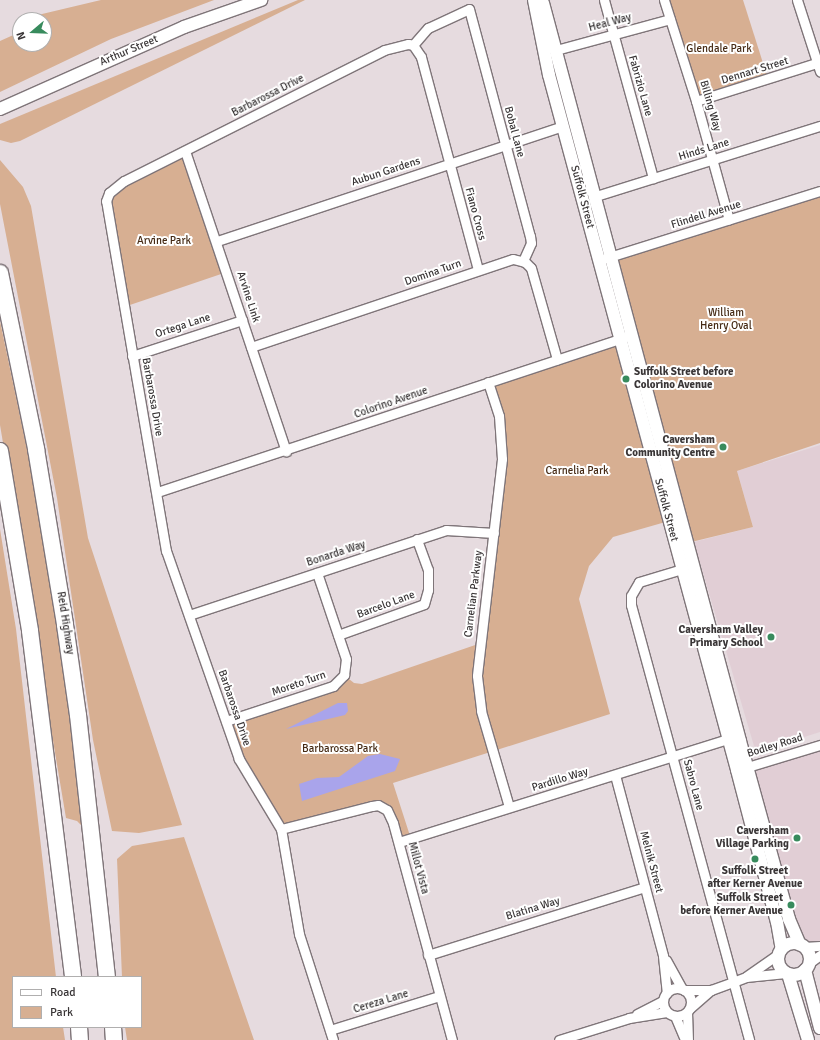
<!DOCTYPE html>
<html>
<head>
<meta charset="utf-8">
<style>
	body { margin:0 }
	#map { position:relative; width:820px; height:1040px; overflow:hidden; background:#e6dbdf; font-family:Signika,sans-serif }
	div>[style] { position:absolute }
	.built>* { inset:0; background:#e1ced5 }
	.green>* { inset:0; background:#d7af92 }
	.water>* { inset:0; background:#a9a4eb }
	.roads { filter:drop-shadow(1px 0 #7f7579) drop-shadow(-1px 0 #7f7579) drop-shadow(0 1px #7f7579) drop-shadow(0 -1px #7f7579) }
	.street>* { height:9px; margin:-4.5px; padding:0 4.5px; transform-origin:4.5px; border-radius:4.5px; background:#fff }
	.street>.ring { margin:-4.5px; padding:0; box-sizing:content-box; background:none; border:9px solid #fff; border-radius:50% }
	.secondary>* { height:12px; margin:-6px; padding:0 6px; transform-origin:6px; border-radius:6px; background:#fff }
	.secondary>.ring { margin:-6px; padding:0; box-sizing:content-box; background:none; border:12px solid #fff; border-radius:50% }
	.highway>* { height:16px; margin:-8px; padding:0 8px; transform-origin:8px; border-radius:8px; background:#fff }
	.dots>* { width:11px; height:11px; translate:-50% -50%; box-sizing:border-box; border:2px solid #fff; border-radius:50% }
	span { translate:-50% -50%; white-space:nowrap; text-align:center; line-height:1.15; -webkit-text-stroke:4px #fff; paint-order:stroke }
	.street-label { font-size:11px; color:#3a3637 }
	.park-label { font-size:11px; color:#452a14 }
	.poi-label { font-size:11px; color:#3a3637; font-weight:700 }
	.left { translate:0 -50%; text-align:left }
	.right { translate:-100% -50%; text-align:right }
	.legend { position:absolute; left:12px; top:976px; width:130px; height:52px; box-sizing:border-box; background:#fff; border:1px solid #b0afaf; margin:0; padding:5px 7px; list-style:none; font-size:12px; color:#3a3637 }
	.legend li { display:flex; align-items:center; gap:8px; height:20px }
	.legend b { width:20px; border:1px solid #b0afaf }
	.north { position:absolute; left:12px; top:12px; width:40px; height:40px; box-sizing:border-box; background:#fff; border:1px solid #b0afaf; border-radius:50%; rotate:251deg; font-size:11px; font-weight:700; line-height:16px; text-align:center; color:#3a3637 }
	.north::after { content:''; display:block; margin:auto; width:14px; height:18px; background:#388b5d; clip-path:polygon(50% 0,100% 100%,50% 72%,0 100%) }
</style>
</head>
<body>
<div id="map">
	<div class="built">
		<i style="clip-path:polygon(820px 445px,820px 732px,763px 750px,754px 746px,694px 542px,753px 527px,737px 471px)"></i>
		<i style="clip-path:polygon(820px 745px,820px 946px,804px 947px,748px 767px)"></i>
	</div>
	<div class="green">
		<i style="clip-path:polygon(101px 0,214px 0,111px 39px,0 92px,0 41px,20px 32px,20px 44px,44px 44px,44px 20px,21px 19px)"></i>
		<i style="clip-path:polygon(298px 0,305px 0,20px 141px,11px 143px,0 140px,0 124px)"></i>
		<i style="clip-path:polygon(664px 0,743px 0,768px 79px,696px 101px)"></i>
		<i style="clip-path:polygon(185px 151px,227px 272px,124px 307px,109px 193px)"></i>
		<i style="clip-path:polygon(0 160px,23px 187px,31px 206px,88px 538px,182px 825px,139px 833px,112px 831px,93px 740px,57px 498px,0 204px)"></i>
		<i style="clip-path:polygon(820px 191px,820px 443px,737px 471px,753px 527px,687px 543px,611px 257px)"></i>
		<i style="clip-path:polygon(0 321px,29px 459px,57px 625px,84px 828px,77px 821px,66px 818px,0 425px)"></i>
		<i style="clip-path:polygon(620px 339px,669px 521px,613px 537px,589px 566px,579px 599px,610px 714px,393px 783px,411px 839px,399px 842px,383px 806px,281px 829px,256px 790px,226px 721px,333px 686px,344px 675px,354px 683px,362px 684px,481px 643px,502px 459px,488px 382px)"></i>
		<i style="clip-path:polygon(0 529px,16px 629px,56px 977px,13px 977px,13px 1027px,63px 1027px,65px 1040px,0 1040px)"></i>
		<i style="clip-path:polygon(184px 837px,254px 1040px,127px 1040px,125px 1027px,141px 1027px,141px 977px,122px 977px,117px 859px,132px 846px)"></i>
	</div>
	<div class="water">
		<i style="clip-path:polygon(338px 703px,347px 703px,348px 711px,345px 715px,286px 729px)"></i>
		<i style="clip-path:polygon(380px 754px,400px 759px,395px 771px,302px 801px,299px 784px,317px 778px,339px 777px,368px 756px)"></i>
	</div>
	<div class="roads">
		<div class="street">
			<i style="left:604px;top:0;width:185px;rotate:74.6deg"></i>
			<i style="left:664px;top:0;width:106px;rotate:72.4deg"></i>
			<i style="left:696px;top:101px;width:123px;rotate:74.5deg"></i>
			<i style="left:797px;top:0;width:75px;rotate:72.1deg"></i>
			<i style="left:413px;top:45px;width:23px;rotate:-49deg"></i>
			<i style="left:428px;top:28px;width:45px;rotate:-24.9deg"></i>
			<i style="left:469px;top:9px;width:235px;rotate:75deg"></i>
			<i style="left:530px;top:236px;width:7px;rotate:82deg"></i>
			<i style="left:531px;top:243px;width:20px;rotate:114deg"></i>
			<i style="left:556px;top:50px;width:118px;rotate:-15.2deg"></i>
			<i style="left:696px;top:101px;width:130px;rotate:-17.5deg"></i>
			<i style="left:185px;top:151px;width:317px;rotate:71.4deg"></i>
			<i style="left:596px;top:196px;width:235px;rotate:-17.4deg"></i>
			<i style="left:217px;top:241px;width:364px;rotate:-18.4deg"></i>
			<i style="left:606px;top:258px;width:224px;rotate:-17.4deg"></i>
			<i style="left:251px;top:347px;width:276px;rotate:-18.6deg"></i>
			<i style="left:513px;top:259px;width:12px;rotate:14deg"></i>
			<i style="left:525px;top:262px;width:8px;rotate:45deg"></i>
			<i style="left:531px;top:268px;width:95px;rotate:74.1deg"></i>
			<i style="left:132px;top:356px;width:116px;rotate:-18.1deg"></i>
			<i style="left:488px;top:382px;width:36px;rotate:72deg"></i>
			<i style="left:499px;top:416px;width:43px;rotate:86deg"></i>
			<i style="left:502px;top:459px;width:218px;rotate:96.6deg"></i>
			<i style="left:477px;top:676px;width:35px;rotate:83deg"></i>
			<i style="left:481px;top:711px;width:100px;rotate:73.7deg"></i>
			<i style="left:157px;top:492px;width:493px;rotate:-18.3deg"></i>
			<i style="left:682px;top:569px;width:45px;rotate:163.2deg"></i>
			<i style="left:639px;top:582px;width:16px;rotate:120deg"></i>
			<i style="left:631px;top:596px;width:9px;rotate:90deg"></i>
			<i style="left:631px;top:605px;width:451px;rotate:74.8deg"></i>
			<i style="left:189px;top:615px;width:271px;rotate:-18.3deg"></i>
			<i style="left:446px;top:530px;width:48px;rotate:3.6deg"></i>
			<i style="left:338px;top:635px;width:91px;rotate:-19.8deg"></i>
			<i style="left:424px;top:604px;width:15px;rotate:-74deg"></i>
			<i style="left:428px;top:590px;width:20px;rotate:-90deg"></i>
			<i style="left:428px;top:570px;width:33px;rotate:-110deg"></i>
			<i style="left:226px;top:721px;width:113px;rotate:-18.1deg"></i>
			<i style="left:333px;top:686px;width:16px;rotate:-45deg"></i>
			<i style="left:344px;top:675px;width:16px;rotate:-83deg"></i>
			<i style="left:346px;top:659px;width:91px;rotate:-108.6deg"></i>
			<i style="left:741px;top:769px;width:83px;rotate:-16.9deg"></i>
			<i style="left:615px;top:775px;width:187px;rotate:75.1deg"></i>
			<i style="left:663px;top:956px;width:37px;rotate:84deg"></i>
			<i style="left:281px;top:829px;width:94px;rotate:-14.2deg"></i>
			<i style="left:372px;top:806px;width:6px;rotate:-9deg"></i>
			<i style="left:378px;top:805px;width:10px;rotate:29deg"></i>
			<i style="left:387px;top:810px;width:14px;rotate:65deg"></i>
			<i style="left:393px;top:823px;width:225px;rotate:74.8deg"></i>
			<i style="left:399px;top:842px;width:344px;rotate:-17.4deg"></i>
			<i style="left:804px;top:947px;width:16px;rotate:-4deg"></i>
			<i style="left:428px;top:955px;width:227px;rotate:-17.4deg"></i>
			<i style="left:666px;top:960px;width:33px;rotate:61deg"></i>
			<i style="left:809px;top:963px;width:14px;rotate:-36deg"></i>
			<i style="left:747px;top:976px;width:39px;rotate:-35deg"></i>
			<i class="ring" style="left:663px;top:988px;width:19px;height:19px"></i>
			<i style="left:684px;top:990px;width:27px"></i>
			<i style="left:690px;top:1008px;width:28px;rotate:-41deg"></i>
			<i style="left:711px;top:990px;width:23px;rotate:-20deg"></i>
			<i style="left:733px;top:982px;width:14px;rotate:-21deg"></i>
			<i style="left:746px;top:977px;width:40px;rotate:-5.7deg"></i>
			<i style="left:687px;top:1012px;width:28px;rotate:88deg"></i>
			<i style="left:637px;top:1014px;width:29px;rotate:-27deg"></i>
			<i style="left:675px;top:1016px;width:26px;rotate:67deg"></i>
			<i style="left:330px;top:1030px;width:114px;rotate:-17.3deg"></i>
			<i style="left:333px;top:1040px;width:111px;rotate:-107.8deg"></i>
			<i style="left:299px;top:934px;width:107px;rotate:-99.7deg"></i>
			<i style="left:281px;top:829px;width:82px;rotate:-121deg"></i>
			<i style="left:239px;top:759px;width:220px;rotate:-109.3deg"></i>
			<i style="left:166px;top:551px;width:355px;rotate:-99.7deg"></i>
			<i style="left:106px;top:201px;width:9px;rotate:-69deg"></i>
			<i style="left:109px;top:193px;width:19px;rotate:-39deg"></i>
			<i style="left:124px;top:181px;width:291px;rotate:-26.7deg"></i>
			<i style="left:384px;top:50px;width:25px;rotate:-14deg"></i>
			<i style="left:408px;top:44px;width:5px;rotate:11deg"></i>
			<i style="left:413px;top:45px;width:14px;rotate:56deg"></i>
			<i style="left:421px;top:57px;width:220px;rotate:75deg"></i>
			<i style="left:559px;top:1040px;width:73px;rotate:-17.4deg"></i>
			<i style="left:629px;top:1018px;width:38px;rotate:-9deg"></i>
		</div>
		<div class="secondary">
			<i style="left:534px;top:0;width:76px;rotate:78.7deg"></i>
			<i style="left:549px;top:75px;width:720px;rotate:74.86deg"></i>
			<i style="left:737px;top:770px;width:157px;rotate:75.3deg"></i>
			<i style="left:777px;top:922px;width:27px;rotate:80deg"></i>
			<i style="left:543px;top:3px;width:764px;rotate:75.05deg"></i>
			<i style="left:740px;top:741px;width:185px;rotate:74.6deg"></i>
			<i style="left:789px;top:919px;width:28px;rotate:67deg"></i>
			<i style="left:0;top:109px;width:201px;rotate:-24deg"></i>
			<i style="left:184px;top:27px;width:82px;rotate:-19.3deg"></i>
			<i class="ring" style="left:778px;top:943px;width:20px;height:20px"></i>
			<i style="left:805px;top:970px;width:60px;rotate:75.5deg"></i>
			<i style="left:788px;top:974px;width:69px;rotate:73.1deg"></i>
		</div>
		<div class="highway">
			<i style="left:0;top:273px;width:180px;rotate:78.4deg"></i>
			<i style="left:36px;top:449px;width:178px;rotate:80.6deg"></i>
			<i style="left:65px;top:625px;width:91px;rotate:81.8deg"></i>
			<i style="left:78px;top:715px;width:264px;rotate:83.7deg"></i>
			<i style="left:0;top:451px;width:182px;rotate:80.5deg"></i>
			<i style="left:30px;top:631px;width:349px;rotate:82.9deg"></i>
			<i style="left:79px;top:1027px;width:13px;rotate:86deg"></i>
			<i style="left:113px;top:1027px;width:13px;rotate:86deg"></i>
		</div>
	</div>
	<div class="dots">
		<i style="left:626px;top:379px;background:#388b5d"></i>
		<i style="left:723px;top:447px;background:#388b5d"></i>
		<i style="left:771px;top:637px;background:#388b5d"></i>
		<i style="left:797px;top:838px;background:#388b5d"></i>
		<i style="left:755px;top:859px;background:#388b5d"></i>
		<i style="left:791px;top:905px;background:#388b5d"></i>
	</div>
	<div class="street-label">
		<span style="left:610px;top:23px;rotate:-15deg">Heal Way</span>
		<span style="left:129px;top:51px;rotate:-23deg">Arthur Street</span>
		<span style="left:755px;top:71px;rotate:-17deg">Dennart Street</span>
		<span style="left:640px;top:86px;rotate:74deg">Fabrizio Lane</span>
		<span style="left:268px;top:96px;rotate:-27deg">Barbarossa Drive</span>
		<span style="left:710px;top:106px;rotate:74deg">Billing Way</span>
		<span style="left:514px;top:132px;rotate:75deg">Bobal Lane</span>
		<span style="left:704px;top:150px;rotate:-17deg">Hinds Lane</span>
		<span style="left:386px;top:172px;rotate:-18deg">Aubun Gardens</span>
		<span style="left:582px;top:197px;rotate:75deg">Suffolk Street</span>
		<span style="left:475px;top:214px;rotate:75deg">Fiano Cross</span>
		<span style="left:706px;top:215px;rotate:-17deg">Flindell Avenue</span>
		<span style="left:433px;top:273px;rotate:-19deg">Domina Turn</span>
		<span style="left:248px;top:297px;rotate:72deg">Arvine Link</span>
		<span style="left:183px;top:326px;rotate:-18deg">Ortega Lane</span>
		<span style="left:152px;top:397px;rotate:80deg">Barbarossa Drive</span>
		<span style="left:391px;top:403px;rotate:-19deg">Colorino Avenue</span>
		<span style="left:666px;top:510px;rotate:75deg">Suffolk Street</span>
		<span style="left:336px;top:554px;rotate:-18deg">Bonarda Way</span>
		<span style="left:474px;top:594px;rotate:-83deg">Carnelian Parkway</span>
		<span style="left:386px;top:605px;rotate:-20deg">Barcelo Lane</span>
		<span style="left:65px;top:623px;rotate:81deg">Reid Highway</span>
		<span style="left:299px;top:684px;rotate:-19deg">Moreto Turn</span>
		<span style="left:234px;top:708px;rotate:71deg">Barbarossa Drive</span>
		<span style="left:775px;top:746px;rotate:-17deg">Bodley Road</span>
		<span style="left:560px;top:780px;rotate:-17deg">Pardillo Way</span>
		<span style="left:693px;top:785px;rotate:75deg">Sabro Lane</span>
		<span style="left:651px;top:862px;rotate:75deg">Melnik Street</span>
		<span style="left:418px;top:868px;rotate:75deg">Millot Vista</span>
		<span style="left:533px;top:909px;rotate:-17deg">Blatina Way</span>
		<span style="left:381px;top:1002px;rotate:-17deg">Cereza Lane</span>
	</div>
	<div class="park-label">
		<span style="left:719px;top:49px">Glendale Park</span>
		<span style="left:164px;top:241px">Arvine Park</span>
		<span style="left:726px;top:320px">William<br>Henry Oval</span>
		<span style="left:577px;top:471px">Carnelia Park</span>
		<span style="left:340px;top:749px">Barbarossa Park</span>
	</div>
	<div class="poi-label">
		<span class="left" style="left:634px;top:379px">Suffolk Street before<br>Colorino Avenue</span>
		<span class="right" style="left:715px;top:447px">Caversham<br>Community Centre</span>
		<span class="right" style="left:763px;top:637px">Caversham Valley<br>Primary School</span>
		<span class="right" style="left:789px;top:838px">Caversham<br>Village Parking</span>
		<span style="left:755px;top:878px">Suffolk Street<br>after Kerner Avenue</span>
		<span class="right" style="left:783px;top:905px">Suffolk Street<br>before Kerner Avenue</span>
	</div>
	<ul class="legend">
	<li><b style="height:5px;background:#fff"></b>Road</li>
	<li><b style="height:11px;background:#d7af92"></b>Park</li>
	</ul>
	<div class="north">N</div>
</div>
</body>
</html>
